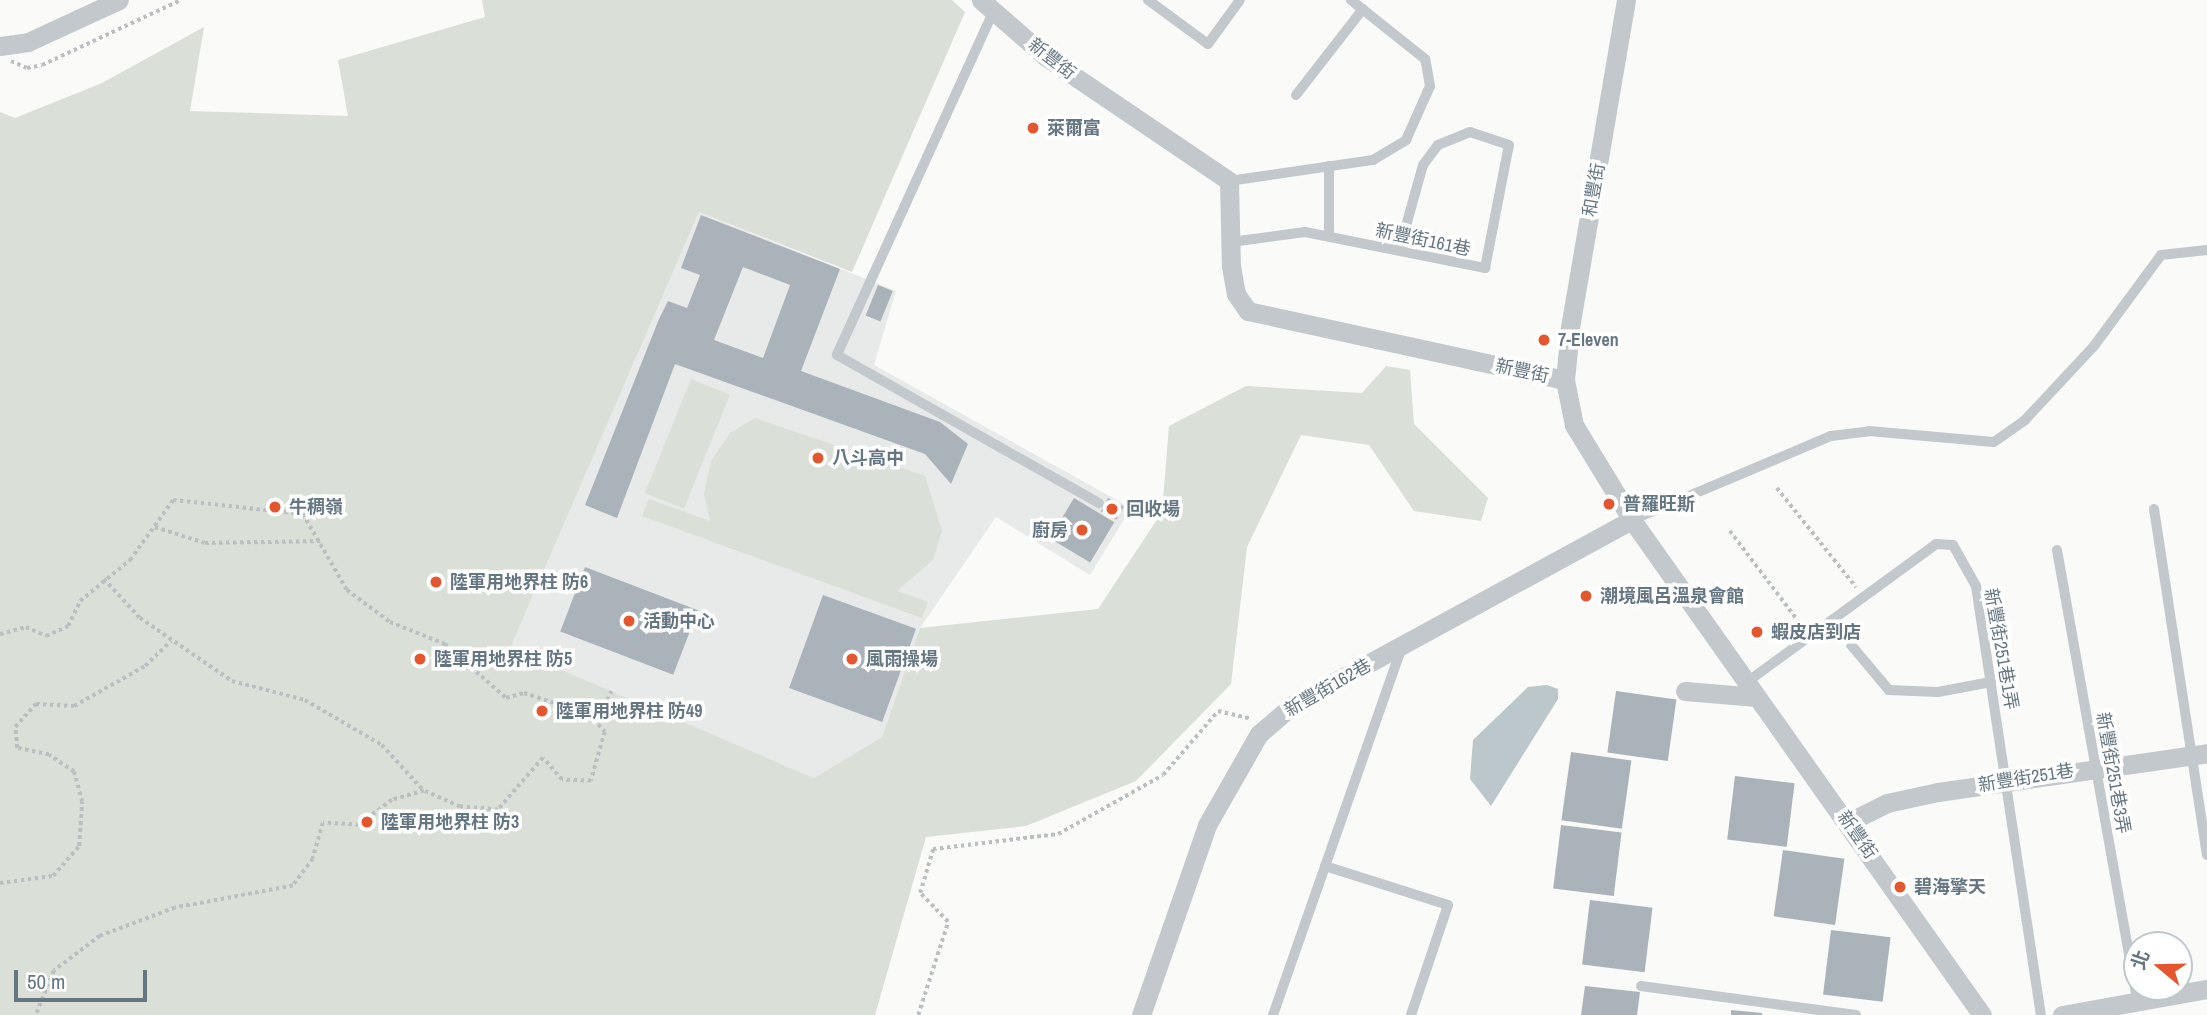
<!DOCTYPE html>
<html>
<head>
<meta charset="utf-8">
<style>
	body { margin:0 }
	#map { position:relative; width:2207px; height:1015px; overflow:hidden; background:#fafaf8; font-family:"Archivo Narrow","Noto Sans TC",sans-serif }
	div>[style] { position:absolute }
	.built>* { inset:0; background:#e8e9e9 }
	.green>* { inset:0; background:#dadfd7; transform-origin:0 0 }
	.water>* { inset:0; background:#bbc7cb }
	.building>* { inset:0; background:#aab3b9; transform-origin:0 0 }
	.path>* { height:3.5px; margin-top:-1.75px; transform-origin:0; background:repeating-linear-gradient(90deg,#bbbfc2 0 3.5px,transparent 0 7px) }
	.service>* { height:10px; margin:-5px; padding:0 5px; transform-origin:5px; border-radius:5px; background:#c3c8cc }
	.minor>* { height:19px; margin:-9.5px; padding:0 9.5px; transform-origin:9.5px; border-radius:9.5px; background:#c3c8cc }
	.dots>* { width:19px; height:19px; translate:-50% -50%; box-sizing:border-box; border:4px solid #fff; border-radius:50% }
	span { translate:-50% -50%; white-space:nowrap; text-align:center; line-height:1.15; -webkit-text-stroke:7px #fff; paint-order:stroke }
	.street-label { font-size:18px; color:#657683 }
	.poi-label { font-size:18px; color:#657683; font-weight:700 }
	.left { translate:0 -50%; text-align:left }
	.right { translate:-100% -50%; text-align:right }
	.north { position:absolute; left:2123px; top:931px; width:70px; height:70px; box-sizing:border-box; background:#fff; border:2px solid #c1c8cd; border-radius:50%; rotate:289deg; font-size:19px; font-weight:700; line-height:28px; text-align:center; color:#657683 }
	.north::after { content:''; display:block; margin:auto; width:24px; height:32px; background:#e4572e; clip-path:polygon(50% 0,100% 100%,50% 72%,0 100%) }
	.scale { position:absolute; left:14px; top:970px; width:133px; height:32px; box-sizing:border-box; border:4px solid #657683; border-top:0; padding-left:9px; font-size:21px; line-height:24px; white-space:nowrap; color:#657683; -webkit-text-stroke:5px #fff; paint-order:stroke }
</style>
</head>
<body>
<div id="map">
	<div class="built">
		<i style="clip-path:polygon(699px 212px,896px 291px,874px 365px,1131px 508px,1090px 575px,996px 517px,920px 628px,882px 737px,814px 778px,509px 648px)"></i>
	</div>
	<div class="green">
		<i style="clip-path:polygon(482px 0,952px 0,965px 12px,852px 272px,699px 212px,510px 648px,814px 778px,882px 737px,920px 628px,1098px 609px,1162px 512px,1169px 426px,1246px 386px,1362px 393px,1386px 366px,1410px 370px,1414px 424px,1488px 498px,1481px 521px,1414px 511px,1369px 445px,1301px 435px,1247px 547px,1231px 684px,1136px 781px,1026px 826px,926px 837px,875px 1015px,0 1015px,0 112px,15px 118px,102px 83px,204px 27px,190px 111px,348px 116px,338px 60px,485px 17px)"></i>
		<i style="left:691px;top:379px;width:42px;height:123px;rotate:22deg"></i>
		<i style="clip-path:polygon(755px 418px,925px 476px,942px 531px,933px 560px,897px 591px,928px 602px,922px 618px,642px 516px,649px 499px,710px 521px,704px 494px,711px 461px,730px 433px)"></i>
	</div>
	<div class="water">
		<i style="clip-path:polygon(1547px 685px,1558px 689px,1558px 699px,1491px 806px,1470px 779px,1473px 740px,1528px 687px)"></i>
	</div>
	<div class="building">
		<i style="clip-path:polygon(evenodd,701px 215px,840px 269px,801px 371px,940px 422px,968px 444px,951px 484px,925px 454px,675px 364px,617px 518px,585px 505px,659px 319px,668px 301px,687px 308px,700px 275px,681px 268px,701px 215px,743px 267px,790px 285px,763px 358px,714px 340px,743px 267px)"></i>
		<i style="left:878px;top:285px;width:16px;height:33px;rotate:22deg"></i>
		<i style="left:1074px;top:498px;width:47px;height:47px;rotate:31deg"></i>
		<i style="left:1108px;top:498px;width:18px;height:15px;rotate:29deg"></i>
		<i style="left:585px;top:567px;width:121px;height:69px;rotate:21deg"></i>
		<i style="left:823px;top:595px;width:99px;height:99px;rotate:20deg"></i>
		<i style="left:1616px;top:691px;width:61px;height:62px;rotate:8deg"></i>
		<i style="left:1571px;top:752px;width:61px;height:69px;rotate:8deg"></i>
		<i style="left:1735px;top:776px;width:60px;height:64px;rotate:7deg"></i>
		<i style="left:1561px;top:825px;width:61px;height:64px;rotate:7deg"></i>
		<i style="left:1783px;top:850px;width:62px;height:67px;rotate:8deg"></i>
		<i style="left:1590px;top:900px;width:63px;height:65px;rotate:7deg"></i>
		<i style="left:1831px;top:930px;width:60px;height:65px;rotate:7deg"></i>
		<i style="clip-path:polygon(1585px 986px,1640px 992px,1637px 1015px,1581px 1015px)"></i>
		<i style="clip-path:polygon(1731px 1010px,1762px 1013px,1762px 1015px,1731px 1015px)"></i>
	</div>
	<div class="path">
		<i style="left:11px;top:61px;width:17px;rotate:24deg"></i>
		<i style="left:27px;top:68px;width:15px;rotate:-11deg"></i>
		<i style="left:42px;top:65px;width:153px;rotate:-25.1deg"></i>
		<i style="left:1777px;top:488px;width:127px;rotate:51.4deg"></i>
		<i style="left:155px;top:527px;width:52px;rotate:17.7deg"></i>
		<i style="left:205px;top:543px;width:117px;rotate:-1deg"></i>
		<i style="left:1730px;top:531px;width:121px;rotate:52.8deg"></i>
		<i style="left:104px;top:579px;width:53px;rotate:47.3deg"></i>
		<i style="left:140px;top:618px;width:112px;rotate:34.4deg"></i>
		<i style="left:232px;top:681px;width:75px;rotate:14.6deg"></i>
		<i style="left:305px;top:700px;width:89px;rotate:30.3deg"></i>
		<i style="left:382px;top:745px;width:62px;rotate:47.6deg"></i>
		<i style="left:0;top:634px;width:27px;rotate:-15deg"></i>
		<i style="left:26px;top:627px;width:22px;rotate:24deg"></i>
		<i style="left:46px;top:636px;width:24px;rotate:-24deg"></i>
		<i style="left:68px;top:626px;width:28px;rotate:-64deg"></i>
		<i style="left:80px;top:601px;width:65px;rotate:-39.4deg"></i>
		<i style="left:130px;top:560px;width:74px;rotate:-54.4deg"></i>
		<i style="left:173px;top:500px;width:131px;rotate:6.1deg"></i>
		<i style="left:303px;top:514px;width:88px;rotate:59.9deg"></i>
		<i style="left:347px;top:590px;width:54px;rotate:36.7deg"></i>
		<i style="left:390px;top:622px;width:59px;rotate:21.8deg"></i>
		<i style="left:445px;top:644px;width:81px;rotate:41.5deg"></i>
		<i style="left:506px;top:698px;width:19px;rotate:-16deg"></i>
		<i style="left:524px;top:693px;width:68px;rotate:17.9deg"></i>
		<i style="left:589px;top:714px;width:24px;rotate:48deg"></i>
		<i style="left:605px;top:732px;width:51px;rotate:105.9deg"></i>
		<i style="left:591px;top:781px;width:29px;rotate:-178deg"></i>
		<i style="left:562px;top:780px;width:29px;rotate:-131deg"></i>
		<i style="left:543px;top:758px;width:69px;rotate:130.9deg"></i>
		<i style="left:498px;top:810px;width:38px;rotate:-175deg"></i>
		<i style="left:460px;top:807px;width:39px;rotate:-156deg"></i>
		<i style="left:424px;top:791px;width:33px;rotate:164deg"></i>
		<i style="left:392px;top:800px;width:41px;rotate:142.9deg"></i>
		<i style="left:359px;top:825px;width:36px;rotate:-177deg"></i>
		<i style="left:323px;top:823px;width:37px;rotate:106deg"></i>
		<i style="left:313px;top:859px;width:34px;rotate:127deg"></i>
		<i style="left:293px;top:886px;width:120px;rotate:169.4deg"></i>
		<i style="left:175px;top:908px;width:80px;rotate:159.5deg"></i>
		<i style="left:100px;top:936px;width:58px;rotate:142.7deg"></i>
		<i style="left:54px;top:971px;width:48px;rotate:112.2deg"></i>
		<i style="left:589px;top:714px;width:17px;rotate:-24deg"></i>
		<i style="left:605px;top:707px;width:17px;rotate:-69deg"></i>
		<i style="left:0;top:883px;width:53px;rotate:-7.5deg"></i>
		<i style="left:53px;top:876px;width:40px;rotate:-49deg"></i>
		<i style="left:79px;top:846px;width:44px;rotate:-86.1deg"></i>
		<i style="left:82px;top:802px;width:31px;rotate:-105deg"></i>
		<i style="left:74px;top:772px;width:30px;rotate:-146deg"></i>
		<i style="left:49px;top:755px;width:33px;rotate:-168deg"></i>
		<i style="left:17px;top:748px;width:21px;rotate:-95deg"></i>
		<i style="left:15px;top:727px;width:31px;rotate:-48deg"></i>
		<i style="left:36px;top:704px;width:38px;rotate:3deg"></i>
		<i style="left:74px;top:706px;width:81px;rotate:-29.4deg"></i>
		<i style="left:145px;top:666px;width:36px;rotate:-44deg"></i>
		<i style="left:918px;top:1015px;width:98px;rotate:-72.1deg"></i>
		<i style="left:948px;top:922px;width:40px;rotate:-134deg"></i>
		<i style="left:920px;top:893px;width:46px;rotate:-73.5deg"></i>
		<i style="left:933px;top:849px;width:126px;rotate:-6.8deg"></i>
		<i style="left:1058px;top:834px;width:120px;rotate:-29.3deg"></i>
		<i style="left:1163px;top:775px;width:84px;rotate:-49.3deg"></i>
		<i style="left:1218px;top:711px;width:32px;rotate:13deg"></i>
	</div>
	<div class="service">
		<i style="left:1148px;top:0;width:74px;rotate:36.3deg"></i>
		<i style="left:1208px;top:44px;width:54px;rotate:-54deg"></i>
		<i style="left:994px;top:10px;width:379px;rotate:114.5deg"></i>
		<i style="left:837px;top:355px;width:301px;rotate:29.5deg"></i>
		<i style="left:1296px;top:95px;width:109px;rotate:-52.1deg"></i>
		<i style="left:1329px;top:166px;width:70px;rotate:90deg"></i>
		<i style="left:1229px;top:181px;width:146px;rotate:-8.3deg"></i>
		<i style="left:1373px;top:160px;width:39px;rotate:-31deg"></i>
		<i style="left:1406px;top:140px;width:59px;rotate:-66deg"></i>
		<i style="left:1430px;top:86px;width:27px;rotate:-100deg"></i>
		<i style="left:1425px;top:59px;width:95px;rotate:-141.4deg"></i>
		<i style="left:1231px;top:242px;width:75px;rotate:-7.7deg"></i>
		<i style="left:1305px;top:232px;width:184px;rotate:11.3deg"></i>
		<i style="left:1485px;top:268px;width:125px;rotate:-79deg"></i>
		<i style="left:1509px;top:145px;width:41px;rotate:-161.6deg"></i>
		<i style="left:1470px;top:132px;width:35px;rotate:158deg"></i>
		<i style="left:1438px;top:145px;width:25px;rotate:127deg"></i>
		<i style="left:1423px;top:165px;width:89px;rotate:105.6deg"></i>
		<i style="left:2154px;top:509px;width:350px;rotate:81.3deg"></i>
		<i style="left:1632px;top:520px;width:216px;rotate:-22.9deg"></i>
		<i style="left:1831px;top:436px;width:38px;rotate:-7deg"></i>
		<i style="left:1869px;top:431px;width:125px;rotate:5deg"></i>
		<i style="left:1994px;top:442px;width:38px;rotate:-35deg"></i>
		<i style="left:2025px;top:420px;width:101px;rotate:-47deg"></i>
		<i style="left:2094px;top:346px;width:113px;rotate:-53.6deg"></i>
		<i style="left:2161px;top:255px;width:46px;rotate:-6.2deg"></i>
		<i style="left:2057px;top:550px;width:458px;rotate:79.9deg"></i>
		<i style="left:1831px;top:621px;width:90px;rotate:50deg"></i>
		<i style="left:1889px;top:690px;width:49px;rotate:2.3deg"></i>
		<i style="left:1938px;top:692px;width:54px;rotate:-10.7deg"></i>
		<i style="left:1747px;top:682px;width:234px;rotate:-36.1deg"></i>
		<i style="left:1936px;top:544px;width:17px;rotate:3deg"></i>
		<i style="left:1953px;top:545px;width:47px;rotate:60.7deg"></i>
		<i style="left:1976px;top:586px;width:434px;rotate:81.4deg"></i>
		<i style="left:1325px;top:866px;width:129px;rotate:17.6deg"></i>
		<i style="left:1448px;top:905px;width:116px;rotate:108.6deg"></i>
		<i style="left:1641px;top:986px;width:217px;rotate:7.7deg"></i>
		<i style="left:1273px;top:1015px;width:388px;rotate:-70.7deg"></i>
	</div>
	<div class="minor">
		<i style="left:981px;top:0;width:86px;rotate:41.2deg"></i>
		<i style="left:1046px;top:57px;width:221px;rotate:34.1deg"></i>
		<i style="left:1229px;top:181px;width:85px;rotate:88.7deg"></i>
		<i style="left:1231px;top:266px;width:28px;rotate:80deg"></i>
		<i style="left:1236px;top:294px;width:21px;rotate:55deg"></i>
		<i style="left:1248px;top:311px;width:324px;rotate:12.3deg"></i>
		<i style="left:1626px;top:0;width:334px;rotate:99.7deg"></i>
		<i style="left:1570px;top:329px;width:51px;rotate:95.6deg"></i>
		<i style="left:1565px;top:380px;width:46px;rotate:78.7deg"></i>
		<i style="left:1574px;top:425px;width:111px;rotate:58.6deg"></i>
		<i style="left:1632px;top:520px;width:606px;rotate:54.74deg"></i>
		<i style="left:0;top:46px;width:28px;rotate:-8deg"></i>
		<i style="left:28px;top:42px;width:100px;rotate:-24.8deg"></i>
		<i style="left:1685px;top:691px;width:72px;rotate:4.8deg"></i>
		<i style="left:1849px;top:822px;width:42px;rotate:-26.6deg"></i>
		<i style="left:1887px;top:803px;width:52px;rotate:-12.2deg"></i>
		<i style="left:1938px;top:792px;width:272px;rotate:-8.2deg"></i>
		<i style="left:1141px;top:1015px;width:201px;rotate:-70.8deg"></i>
		<i style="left:1207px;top:825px;width:105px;rotate:-60.3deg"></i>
		<i style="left:1259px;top:734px;width:46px;rotate:-40.6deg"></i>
		<i style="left:1294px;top:704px;width:385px;rotate:-28.6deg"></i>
		<i style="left:2062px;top:1015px;width:147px;rotate:-10.2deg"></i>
	</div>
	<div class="dots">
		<i style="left:1033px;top:128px;background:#e4572e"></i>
		<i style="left:1544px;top:340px;background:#e4572e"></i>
		<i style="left:818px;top:458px;background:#e4572e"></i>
		<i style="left:1609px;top:504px;background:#e4572e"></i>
		<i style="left:275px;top:507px;background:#e4572e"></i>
		<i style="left:1112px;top:509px;background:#e4572e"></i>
		<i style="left:1082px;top:530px;background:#e4572e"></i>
		<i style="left:436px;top:582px;background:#e4572e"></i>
		<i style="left:1586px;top:596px;background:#e4572e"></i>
		<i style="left:629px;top:621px;background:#e4572e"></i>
		<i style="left:1757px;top:632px;background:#e4572e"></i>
		<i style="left:420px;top:659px;background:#e4572e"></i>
		<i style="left:852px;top:659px;background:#e4572e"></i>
		<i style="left:542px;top:711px;background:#e4572e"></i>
		<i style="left:367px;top:822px;background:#e4572e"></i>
		<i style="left:1900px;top:887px;background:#e4572e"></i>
	</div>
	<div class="street-label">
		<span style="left:1052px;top:59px;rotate:38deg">新豐街</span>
		<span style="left:1594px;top:190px;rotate:-80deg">和豐街</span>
		<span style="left:1423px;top:240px;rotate:12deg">新豐街161巷</span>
		<span style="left:1522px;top:371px;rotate:12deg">新豐街</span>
		<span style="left:2001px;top:649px;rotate:80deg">新豐街251巷1弄</span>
		<span style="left:1328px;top:688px;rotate:-30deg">新豐街162巷</span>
		<span style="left:2113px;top:773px;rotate:80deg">新豐街251巷3弄</span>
		<span style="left:2026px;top:778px;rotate:-9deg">新豐街251巷</span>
		<span style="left:1857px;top:835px;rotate:55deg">新豐街</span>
	</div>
	<div class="poi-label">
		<span class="left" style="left:1047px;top:128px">萊爾富</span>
		<span class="left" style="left:1558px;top:340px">7-Eleven</span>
		<span class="left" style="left:832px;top:458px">八斗高中</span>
		<span class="left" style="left:1623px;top:504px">普羅旺斯</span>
		<span class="left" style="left:289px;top:507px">牛稠嶺</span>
		<span class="left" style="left:1126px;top:509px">回收場</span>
		<span class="right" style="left:1068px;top:530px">廚房</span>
		<span class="left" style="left:450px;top:582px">陸軍用地界柱 防6</span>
		<span class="left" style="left:1600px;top:596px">潮境風呂溫泉會館</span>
		<span class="left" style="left:643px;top:621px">活動中心</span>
		<span class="left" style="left:1771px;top:632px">蝦皮店到店</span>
		<span class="left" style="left:434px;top:659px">陸軍用地界柱 防5</span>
		<span class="left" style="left:866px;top:659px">風雨操場</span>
		<span class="left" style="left:556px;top:711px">陸軍用地界柱 防49</span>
		<span class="left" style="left:381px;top:822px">陸軍用地界柱 防3</span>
		<span class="left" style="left:1914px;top:887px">碧海擎天</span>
	</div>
	<div class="north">北</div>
	<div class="scale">50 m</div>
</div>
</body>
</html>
